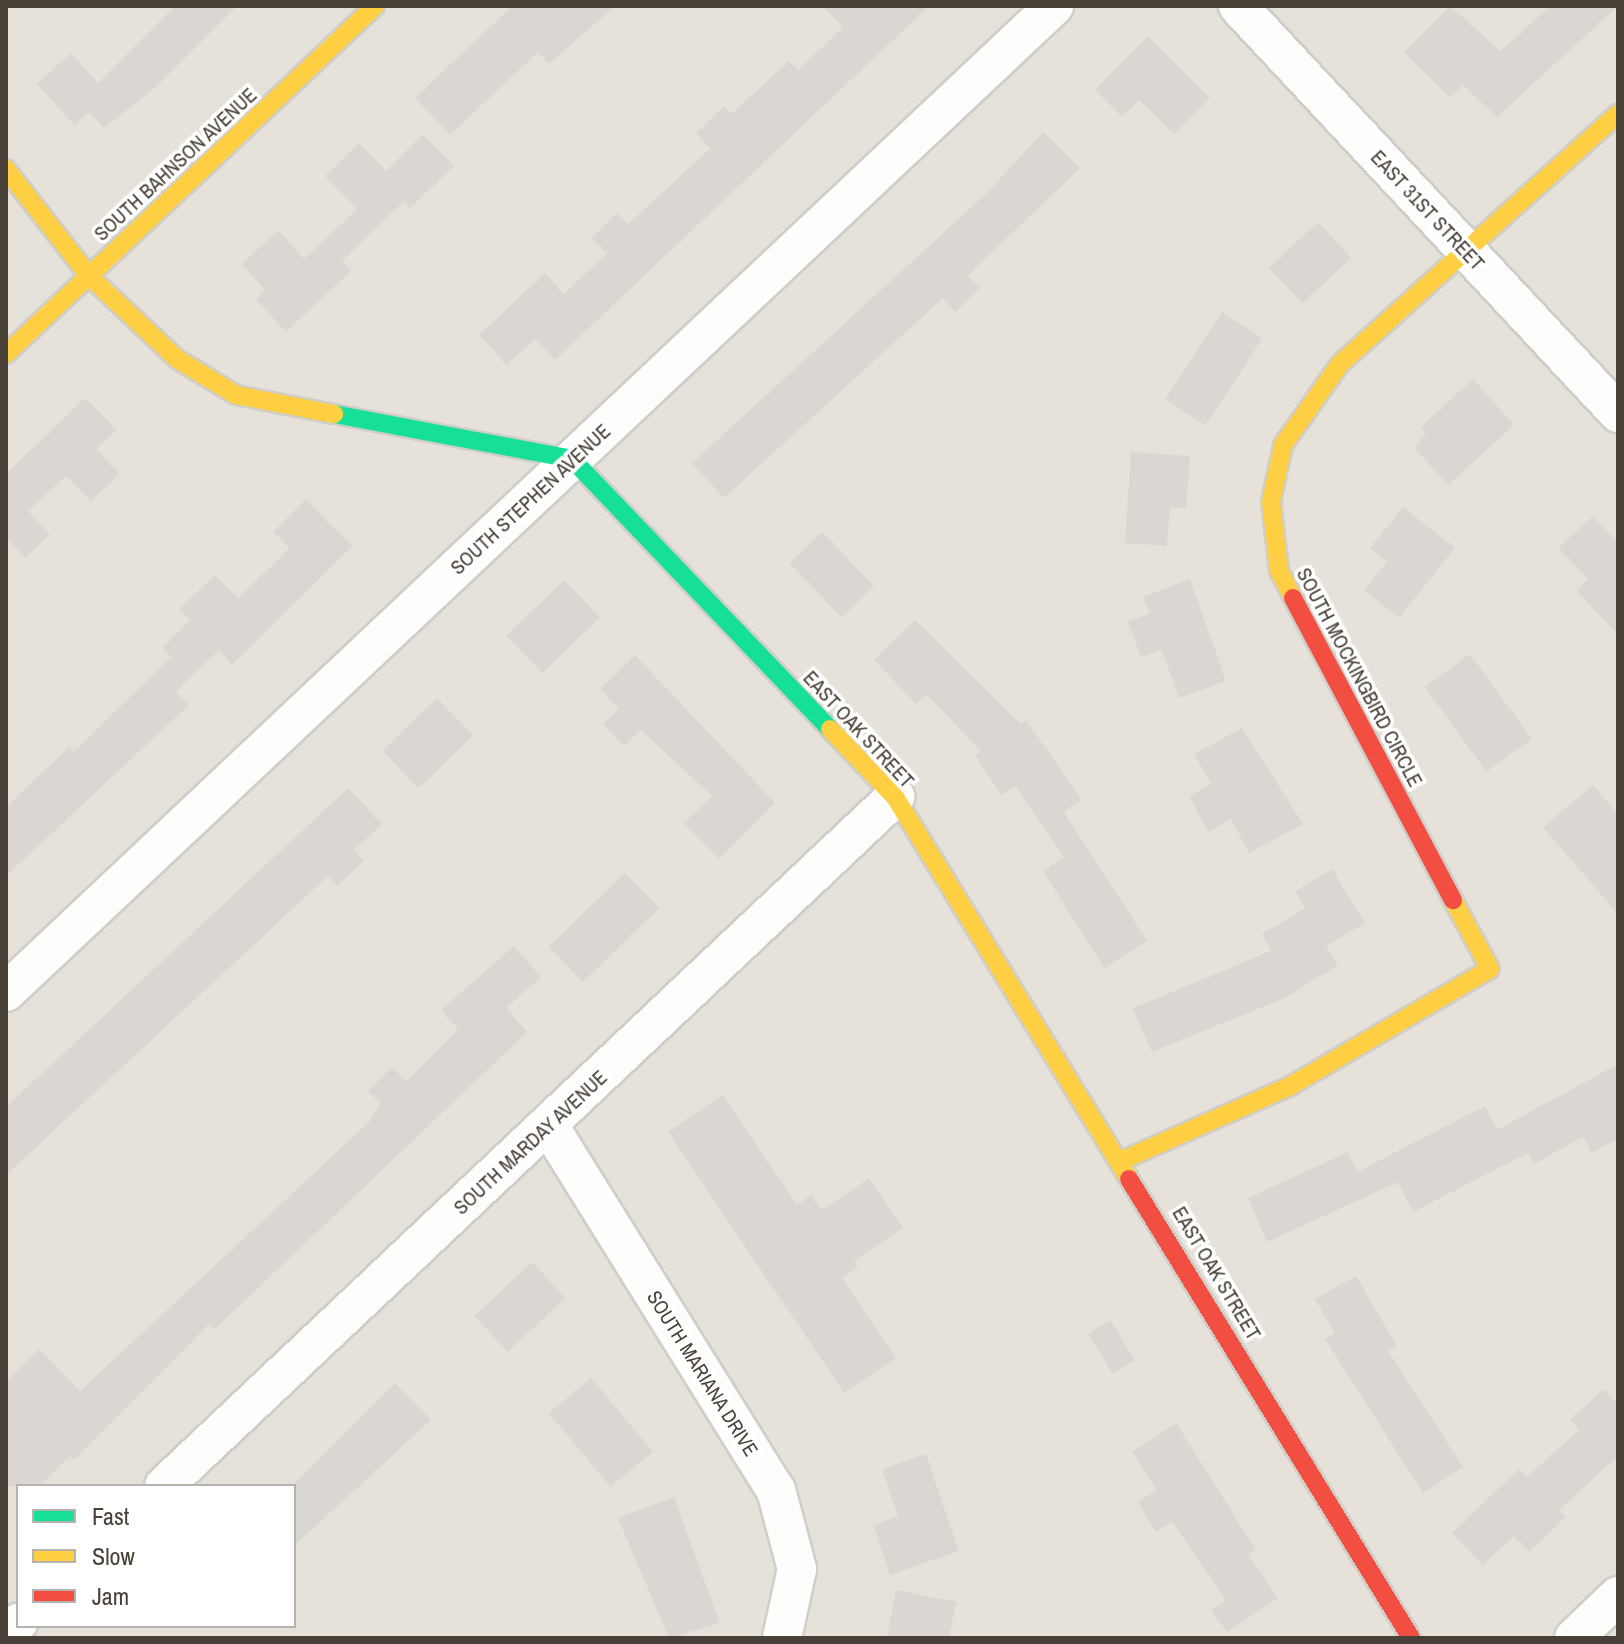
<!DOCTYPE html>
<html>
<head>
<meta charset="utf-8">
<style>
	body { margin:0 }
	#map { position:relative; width:1624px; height:1644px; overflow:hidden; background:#f2f0ec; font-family:"Archivo Narrow",sans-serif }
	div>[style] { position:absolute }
	.residential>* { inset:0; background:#e6e2d9 }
	.building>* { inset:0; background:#dad7d3; transform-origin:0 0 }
	.roads { filter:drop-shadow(2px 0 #d0cec9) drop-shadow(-2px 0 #d0cec9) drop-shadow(0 2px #d0cec9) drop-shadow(0 -2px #d0cec9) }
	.street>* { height:38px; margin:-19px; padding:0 19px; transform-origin:19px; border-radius:19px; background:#fdfdfc }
	.fast>* { height:18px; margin:-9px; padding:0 9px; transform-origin:9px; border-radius:9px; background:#16e098 }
	.slow>* { height:18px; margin:-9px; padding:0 9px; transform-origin:9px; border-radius:9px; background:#ffcf43 }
	.jam>* { height:18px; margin:-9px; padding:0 9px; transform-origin:9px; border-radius:9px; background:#f24e42 }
	span { translate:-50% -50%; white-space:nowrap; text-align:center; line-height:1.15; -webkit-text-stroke:7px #fff; paint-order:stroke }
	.street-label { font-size:20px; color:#494137 }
	.frame { position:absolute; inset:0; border:8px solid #494137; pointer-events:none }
	.legend { position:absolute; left:16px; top:1484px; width:280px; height:144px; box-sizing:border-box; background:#fff; border:2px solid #b6b3af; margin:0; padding:10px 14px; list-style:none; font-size:24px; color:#494137 }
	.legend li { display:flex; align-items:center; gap:16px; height:40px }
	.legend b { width:40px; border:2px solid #b6b3af }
</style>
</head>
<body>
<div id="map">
	<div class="residential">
		<i style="clip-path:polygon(evenodd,6px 6px,1618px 6px,1618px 1638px,6px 1638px,6px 6px,18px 1486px,294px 1486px,294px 1626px,18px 1626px,18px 1486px)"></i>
	</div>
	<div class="building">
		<i style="clip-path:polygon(175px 6px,237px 6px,156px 87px,104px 128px,90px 112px,74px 125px,37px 84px,71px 53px,98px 83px)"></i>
		<i style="clip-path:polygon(512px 6px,615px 6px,549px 64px,538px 52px,450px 135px,415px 98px)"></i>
		<i style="clip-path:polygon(823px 6px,929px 6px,555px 360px,535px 339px,507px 365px,479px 335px,545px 273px,564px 294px,607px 253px,591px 238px,617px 213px,628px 224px,710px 149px,696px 133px,724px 106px,731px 114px,789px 61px,798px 70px,843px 27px)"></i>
		<i style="clip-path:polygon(1450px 6px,1501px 51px,1550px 6px,1618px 6px,1497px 117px,1463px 85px,1451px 98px,1404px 53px)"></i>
		<i style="clip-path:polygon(1148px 36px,1210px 98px,1174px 134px,1139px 100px,1122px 117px,1095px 90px)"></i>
		<i style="clip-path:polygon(1043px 132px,1080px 168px,968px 275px,980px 288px,955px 312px,943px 298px,724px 498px,692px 463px,988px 192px)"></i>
		<i style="clip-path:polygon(423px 134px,454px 166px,410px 208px,404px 201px,342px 261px,351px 271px,286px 332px,256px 299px,265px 290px,242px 264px,278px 230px,304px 259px,357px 209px,325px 176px,359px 143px,386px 171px)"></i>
		<i style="left:1318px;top:222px;width:49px;height:67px;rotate:47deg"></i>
		<i style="left:1222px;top:312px;width:48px;height:104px;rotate:33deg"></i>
		<i style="clip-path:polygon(1473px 379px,1514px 425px,1448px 485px,1414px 448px,1426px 433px,1421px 427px)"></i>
		<i style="clip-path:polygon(85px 398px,117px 430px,96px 449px,120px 474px,91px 501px,66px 476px,28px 511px,50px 534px,25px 558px,6px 538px,6px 474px)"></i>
		<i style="clip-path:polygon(1131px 452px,1190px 456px,1186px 508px,1170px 507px,1167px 546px,1125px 543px)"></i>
		<i style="clip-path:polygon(306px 499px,352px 546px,232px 665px,219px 650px,176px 691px,189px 705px,6px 876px,6px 807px,69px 747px,74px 752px,171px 657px,162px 647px,190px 621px,179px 609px,215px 575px,238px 598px,290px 548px,273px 532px)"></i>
		<i style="clip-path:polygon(1403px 507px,1455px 548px,1399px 618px,1364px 590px,1387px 562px,1370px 548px)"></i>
		<i style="clip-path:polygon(1593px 516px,1618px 543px,1618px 635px,1576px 590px,1588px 579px,1558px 548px)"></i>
		<i style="left:822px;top:532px;width:75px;height:45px;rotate:46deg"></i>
		<i style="clip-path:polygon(1190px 579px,1226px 681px,1179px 698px,1162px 650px,1141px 657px,1128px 621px,1150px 613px,1143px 597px)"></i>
		<i style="left:564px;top:580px;width:52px;height:80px;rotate:46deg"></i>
		<i style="clip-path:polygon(915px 620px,1021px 724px,1026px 720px,1082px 800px,1064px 812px,1147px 941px,1104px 968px,1043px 871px,1064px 857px,1015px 786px,1002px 795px,975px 756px,981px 751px,926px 694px,916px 704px,874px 660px)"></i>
		<i style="left:1470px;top:654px;width:105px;height:56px;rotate:54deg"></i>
		<i style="clip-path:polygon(635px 655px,775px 803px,719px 859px,684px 823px,712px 796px,641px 730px,624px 746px,603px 724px,619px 709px,600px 689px)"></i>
		<i style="left:437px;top:698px;width:52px;height:76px;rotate:46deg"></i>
		<i style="clip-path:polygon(1242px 728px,1303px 824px,1249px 853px,1231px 819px,1208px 832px,1189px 796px,1211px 784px,1194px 754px)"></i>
		<i style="clip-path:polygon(1593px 785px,1618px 814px,1618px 914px,1543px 827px)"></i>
		<i style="clip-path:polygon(348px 788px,382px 824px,354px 850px,364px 861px,337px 886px,328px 876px,6px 1175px,6px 1107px)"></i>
		<i style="clip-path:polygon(1332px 869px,1365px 923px,1326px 946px,1338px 965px,1285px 998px,1152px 1052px,1133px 1008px,1271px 951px,1262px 934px,1305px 908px,1295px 891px)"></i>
		<i style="left:625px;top:873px;width:49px;height:106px;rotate:46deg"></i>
		<i style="clip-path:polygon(514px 946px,541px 977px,506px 1008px,527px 1032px,214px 1330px,209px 1324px,74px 1460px,70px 1456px,39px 1486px,6px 1486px,6px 1382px,39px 1349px,80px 1391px,370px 1121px,380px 1103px,368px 1091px,392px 1067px,406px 1081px,458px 1029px,441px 1010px)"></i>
		<i style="clip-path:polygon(1618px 1064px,1618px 1139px,1592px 1153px,1583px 1137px,1534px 1164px,1528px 1153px,1413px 1212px,1398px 1182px,1267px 1242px,1248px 1198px,1348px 1152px,1357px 1172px,1485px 1106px,1497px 1130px)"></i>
		<i style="clip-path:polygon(723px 1095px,797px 1205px,811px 1195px,822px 1210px,869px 1178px,903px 1228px,854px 1261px,858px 1267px,842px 1278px,896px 1358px,844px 1393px,668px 1132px)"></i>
		<i style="left:532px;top:1262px;width:49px;height:79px;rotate:47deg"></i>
		<i style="clip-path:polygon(1356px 1276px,1397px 1346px,1388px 1351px,1463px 1467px,1423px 1493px,1325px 1339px,1335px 1333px,1315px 1299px)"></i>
		<i style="left:1110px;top:1320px;width:47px;height:26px;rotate:58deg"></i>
		<i style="left:591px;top:1378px;width:96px;height:55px;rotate:50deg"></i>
		<i style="clip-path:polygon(395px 1383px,431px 1420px,294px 1546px,294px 1484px)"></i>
		<i style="clip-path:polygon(1603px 1389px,1618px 1405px,1618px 1456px,1559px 1510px,1566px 1517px,1529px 1552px,1514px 1536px,1483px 1565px,1452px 1533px,1519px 1469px,1527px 1477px,1579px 1430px,1570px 1420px)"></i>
		<i style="clip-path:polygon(1176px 1423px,1256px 1550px,1248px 1554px,1278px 1598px,1227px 1632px,1211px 1610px,1226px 1600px,1172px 1522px,1156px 1532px,1138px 1502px,1157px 1490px,1132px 1452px)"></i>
		<i style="clip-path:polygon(926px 1454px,959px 1551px,890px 1575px,873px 1525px,898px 1516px,882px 1469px)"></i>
		<i style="clip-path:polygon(674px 1497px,720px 1623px,669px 1638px,618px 1518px)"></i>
		<i style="clip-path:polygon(896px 1590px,956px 1602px,949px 1638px,887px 1638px)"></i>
	</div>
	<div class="roads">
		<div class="street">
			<i style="left:1238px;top:6px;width:557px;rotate:46.96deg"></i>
			<i style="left:6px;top:992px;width:1439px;rotate:-43.25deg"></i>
			<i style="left:549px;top:1126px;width:429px;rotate:58.1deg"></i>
			<i style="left:776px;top:1490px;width:82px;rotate:75.1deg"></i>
			<i style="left:797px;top:1569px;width:71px;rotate:102.3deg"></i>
			<i style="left:164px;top:1486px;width:1005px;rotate:-43.31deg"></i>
			<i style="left:7px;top:1634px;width:16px;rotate:-45deg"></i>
			<i style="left:1574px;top:1638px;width:61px;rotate:-43.7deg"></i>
		</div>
		<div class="fast">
			<i style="left:334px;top:414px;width:242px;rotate:10.7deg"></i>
			<i style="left:572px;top:459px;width:373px;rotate:46.3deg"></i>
		</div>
		<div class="slow">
			<i style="left:6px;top:169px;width:135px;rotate:52.2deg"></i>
			<i style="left:89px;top:276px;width:121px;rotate:43.3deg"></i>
			<i style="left:177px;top:359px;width:69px;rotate:31.4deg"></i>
			<i style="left:236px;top:395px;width:100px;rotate:11deg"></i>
			<i style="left:6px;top:354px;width:507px;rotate:-43.32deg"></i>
			<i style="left:1293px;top:598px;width:30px;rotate:-117deg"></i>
			<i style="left:1279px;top:571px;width:69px;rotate:-96.6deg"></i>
			<i style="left:1271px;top:502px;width:58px;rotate:-78.1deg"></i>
			<i style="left:1283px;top:445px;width:99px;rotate:-54.9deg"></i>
			<i style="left:1340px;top:364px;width:374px;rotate:-42deg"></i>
			<i style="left:830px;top:729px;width:94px;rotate:46.3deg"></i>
			<i style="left:895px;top:797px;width:448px;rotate:58.5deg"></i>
			<i style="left:1123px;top:1160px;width:185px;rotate:-23.9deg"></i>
			<i style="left:1292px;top:1085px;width:229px;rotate:-30.4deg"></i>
			<i style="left:1490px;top:969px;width:78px;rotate:-118.2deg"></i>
		</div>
		<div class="jam">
			<i style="left:1293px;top:598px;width:342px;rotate:62.1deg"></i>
			<i style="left:1129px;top:1179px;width:539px;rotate:58.43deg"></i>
		</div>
	</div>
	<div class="street-label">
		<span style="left:175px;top:164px;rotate:-43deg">SOUTH BAHNSON AVENUE</span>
		<span style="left:1428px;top:210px;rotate:47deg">EAST 31ST STREET</span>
		<span style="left:530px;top:499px;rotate:-43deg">SOUTH STEPHEN AVENUE</span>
		<span style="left:1360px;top:677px;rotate:62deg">SOUTH MOCKINGBIRD CIRCLE</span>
		<span style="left:859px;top:729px;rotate:47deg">EAST OAK STREET</span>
		<span style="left:530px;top:1142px;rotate:-43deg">SOUTH MARDAY AVENUE</span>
		<span style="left:1217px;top:1273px;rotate:59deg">EAST OAK STREET</span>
		<span style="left:703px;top:1373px;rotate:58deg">SOUTH MARIANA DRIVE</span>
	</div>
	<div class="frame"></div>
	<ul class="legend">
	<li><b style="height:10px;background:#16e098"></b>Fast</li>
	<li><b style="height:10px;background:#ffcf43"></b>Slow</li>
	<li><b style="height:10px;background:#f24e42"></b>Jam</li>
	</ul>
</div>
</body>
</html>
